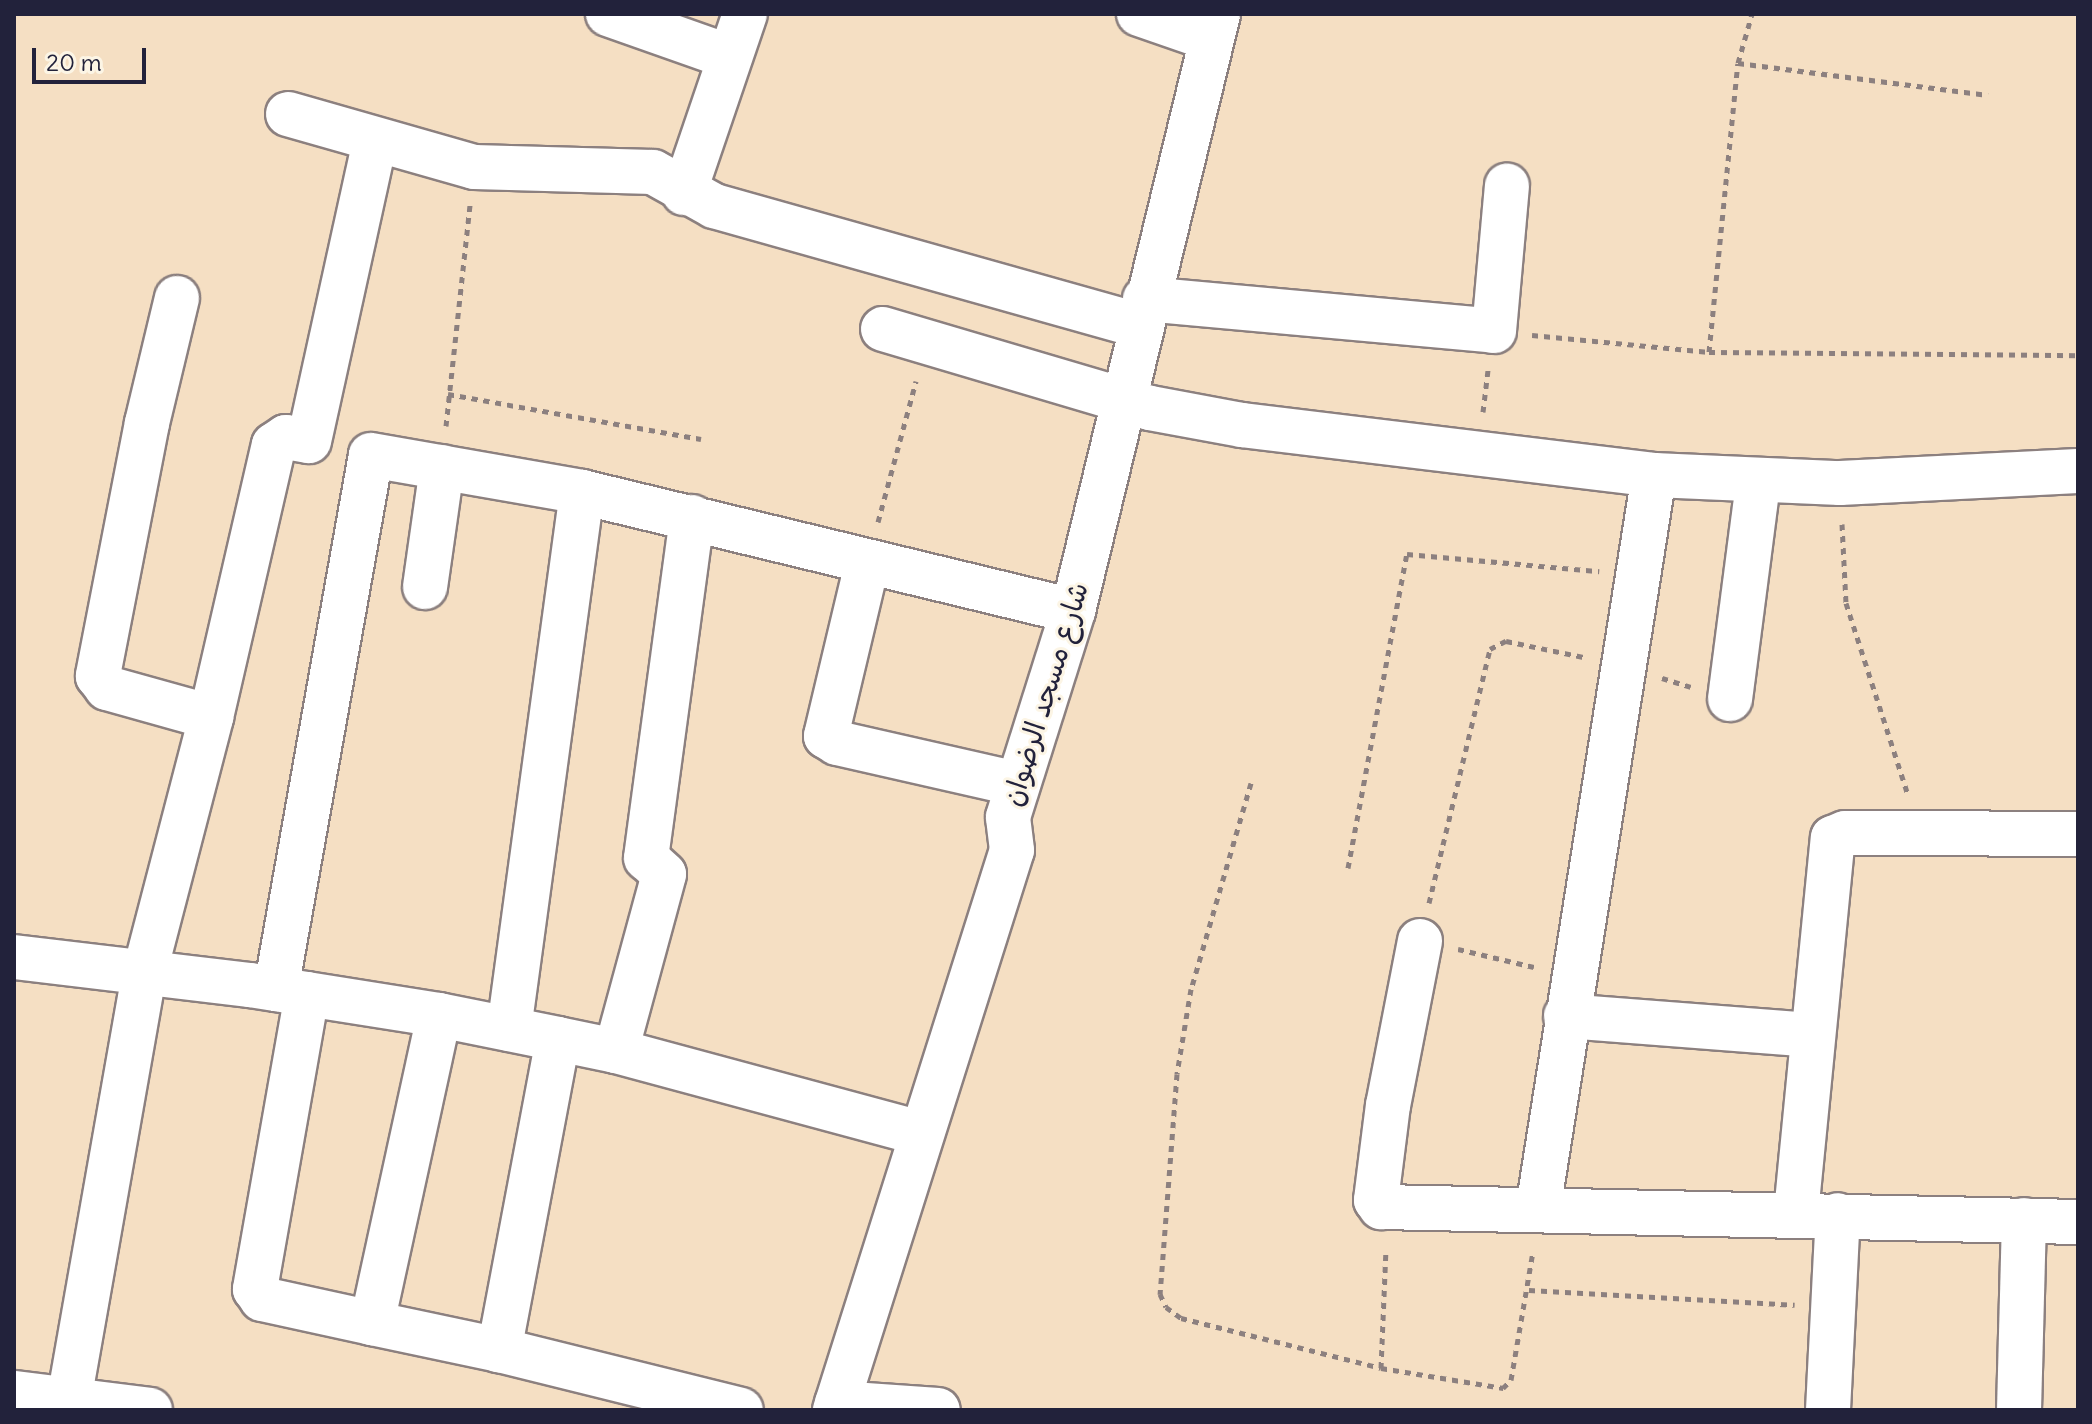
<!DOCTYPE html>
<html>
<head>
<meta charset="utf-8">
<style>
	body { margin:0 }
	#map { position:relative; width:2092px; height:1424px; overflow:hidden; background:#f5dfc3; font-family:Delius,"Playpen Sans Arabic",sans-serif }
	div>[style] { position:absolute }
	.path>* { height:5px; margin-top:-2.5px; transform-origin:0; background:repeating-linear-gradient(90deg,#8c807f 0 6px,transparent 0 12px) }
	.roads { filter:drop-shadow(2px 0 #8c807f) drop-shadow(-2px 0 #8c807f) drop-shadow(0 2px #8c807f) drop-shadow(0 -2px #8c807f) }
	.street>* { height:44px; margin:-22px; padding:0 22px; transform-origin:22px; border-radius:22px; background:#fff }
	span { translate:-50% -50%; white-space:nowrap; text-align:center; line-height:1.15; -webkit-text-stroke:6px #fcf5e5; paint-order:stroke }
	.street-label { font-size:28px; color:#22223b }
	.frame { position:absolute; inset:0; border:16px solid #22223b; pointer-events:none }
	.scale { position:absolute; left:32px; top:48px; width:114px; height:36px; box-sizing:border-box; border:4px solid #22223b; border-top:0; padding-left:10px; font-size:24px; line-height:28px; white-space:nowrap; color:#22223b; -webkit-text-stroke:6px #fcf5e5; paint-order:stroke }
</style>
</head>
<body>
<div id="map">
	<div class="path">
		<i style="left:1738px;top:63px;width:252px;rotate:7.3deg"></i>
		<i style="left:1532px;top:335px;width:178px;rotate:5.5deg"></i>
		<i style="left:1709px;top:352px;width:369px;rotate:0.5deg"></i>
		<i style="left:1709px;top:352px;width:290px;rotate:-84.3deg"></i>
		<i style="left:1738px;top:63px;width:51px;rotate:-74.1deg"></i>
		<i style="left:448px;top:394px;width:257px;rotate:10.1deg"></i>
		<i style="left:1483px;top:412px;width:42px;rotate:-83.2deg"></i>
		<i style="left:446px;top:426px;width:222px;rotate:-83.8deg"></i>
		<i style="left:878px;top:522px;width:146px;rotate:-74.9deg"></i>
		<i style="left:1842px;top:524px;width:79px;rotate:87.1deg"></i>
		<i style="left:1846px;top:603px;width:199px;rotate:72.1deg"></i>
		<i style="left:1662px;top:678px;width:30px;rotate:17deg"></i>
		<i style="left:1251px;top:783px;width:215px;rotate:106.2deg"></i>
		<i style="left:1191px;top:989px;width:86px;rotate:99.4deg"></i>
		<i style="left:1177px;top:1074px;width:221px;rotate:94.4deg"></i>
		<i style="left:1160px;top:1294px;width:14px;rotate:65deg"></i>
		<i style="left:1166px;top:1307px;width:19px;rotate:36deg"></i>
		<i style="left:1181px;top:1318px;width:206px;rotate:14deg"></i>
		<i style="left:1381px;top:1368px;width:124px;rotate:9.3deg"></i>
		<i style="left:1503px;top:1388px;width:11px;rotate:-45deg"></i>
		<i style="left:1511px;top:1380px;width:131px;rotate:-80.3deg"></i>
		<i style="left:1348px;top:868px;width:319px;rotate:-79.4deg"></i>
		<i style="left:1407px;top:554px;width:193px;rotate:5.1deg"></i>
		<i style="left:1429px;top:903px;width:261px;rotate:-76.5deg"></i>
		<i style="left:1490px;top:649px;width:18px;rotate:-27deg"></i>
		<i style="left:1506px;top:641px;width:79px;rotate:11.7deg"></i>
		<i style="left:1458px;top:949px;width:78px;rotate:13.3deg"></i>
		<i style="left:1529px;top:1290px;width:266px;rotate:3.2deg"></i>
		<i style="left:1381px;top:1368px;width:119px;rotate:-87.6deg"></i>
	</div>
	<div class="roads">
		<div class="street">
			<i style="left:608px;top:14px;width:129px;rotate:19.4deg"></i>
			<i style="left:1139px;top:14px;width:76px;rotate:19.1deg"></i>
			<i style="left:288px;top:114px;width:193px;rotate:15.9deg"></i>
			<i style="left:474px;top:167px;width:179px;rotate:1.6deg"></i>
			<i style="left:653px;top:172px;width:70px;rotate:29.1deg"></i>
			<i style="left:714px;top:206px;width:440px;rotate:15.7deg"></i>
			<i style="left:684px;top:193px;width:189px;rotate:-71.2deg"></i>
			<i style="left:177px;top:298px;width:129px;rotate:103.5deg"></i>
			<i style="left:147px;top:423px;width:258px;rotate:101deg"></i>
			<i style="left:98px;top:676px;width:15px;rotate:53deg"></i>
			<i style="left:107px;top:688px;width:108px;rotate:15.6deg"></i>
			<i style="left:1145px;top:299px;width:350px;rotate:5.2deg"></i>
			<i style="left:1494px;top:331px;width:146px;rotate:-84.9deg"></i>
			<i style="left:883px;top:329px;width:278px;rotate:16.5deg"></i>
			<i style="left:1150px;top:408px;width:94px;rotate:10.5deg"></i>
			<i style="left:1242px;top:425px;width:415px;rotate:6.9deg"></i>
			<i style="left:1654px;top:475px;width:186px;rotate:2.5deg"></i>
			<i style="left:1840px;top:483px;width:238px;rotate:-2.9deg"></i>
			<i style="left:867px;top:564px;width:177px;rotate:103.4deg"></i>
			<i style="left:826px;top:736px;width:13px;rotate:32deg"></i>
			<i style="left:837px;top:743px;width:185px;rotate:12.8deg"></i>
			<i style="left:425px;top:587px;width:121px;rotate:-81.9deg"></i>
			<i style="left:1730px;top:699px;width:219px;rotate:-82.6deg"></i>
			<i style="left:1420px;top:941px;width:167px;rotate:101deg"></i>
			<i style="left:1388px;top:1105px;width:96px;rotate:97.2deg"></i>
			<i style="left:1376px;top:1200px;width:9px;rotate:54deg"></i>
			<i style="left:1381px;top:1207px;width:697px;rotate:1.23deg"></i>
			<i style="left:14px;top:957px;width:238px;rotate:6.8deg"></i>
			<i style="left:250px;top:985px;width:191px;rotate:9deg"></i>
			<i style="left:276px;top:989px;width:542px;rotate:-79.91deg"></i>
			<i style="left:371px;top:455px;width:214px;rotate:9.9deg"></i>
			<i style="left:307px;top:994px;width:300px;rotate:100deg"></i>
			<i style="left:255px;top:1289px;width:12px;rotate:55deg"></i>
			<i style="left:262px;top:1299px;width:113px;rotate:12.3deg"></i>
			<i style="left:1566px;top:1016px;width:246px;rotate:4.4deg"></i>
			<i style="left:509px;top:1029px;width:542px;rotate:-82.26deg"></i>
			<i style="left:582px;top:492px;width:505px;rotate:13.62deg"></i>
			<i style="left:558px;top:1039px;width:317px;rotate:100.7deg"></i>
			<i style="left:499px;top:1350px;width:130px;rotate:-168deg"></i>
			<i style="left:372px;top:1323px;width:315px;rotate:-77.7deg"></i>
			<i style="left:439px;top:1015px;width:121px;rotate:11.4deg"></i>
			<i style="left:558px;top:1039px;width:59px;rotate:11.7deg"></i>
			<i style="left:616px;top:1051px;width:183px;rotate:-74.8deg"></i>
			<i style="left:664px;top:874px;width:24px;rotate:-138deg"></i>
			<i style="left:646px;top:858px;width:344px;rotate:-82.3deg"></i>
			<i style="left:616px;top:1051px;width:314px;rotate:15.1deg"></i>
			<i style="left:1538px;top:1209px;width:743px;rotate:-81.02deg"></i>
			<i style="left:1796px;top:1213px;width:377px;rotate:-84.4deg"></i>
			<i style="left:1833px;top:838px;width:13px;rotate:-23deg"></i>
			<i style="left:1845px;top:833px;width:233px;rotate:0.2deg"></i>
			<i style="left:499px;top:1350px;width:249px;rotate:13.9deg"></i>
			<i style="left:14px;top:1393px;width:137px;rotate:7.1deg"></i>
			<i style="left:69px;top:1400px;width:436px;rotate:-80deg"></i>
			<i style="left:145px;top:971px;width:262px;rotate:-75.4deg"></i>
			<i style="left:211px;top:717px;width:279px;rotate:-77deg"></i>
			<i style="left:274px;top:445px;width:14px;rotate:-34deg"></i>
			<i style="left:286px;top:437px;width:23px;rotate:10deg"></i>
			<i style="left:309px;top:441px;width:308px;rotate:-77.6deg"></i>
			<i style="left:837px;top:1403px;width:101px;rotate:4deg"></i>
			<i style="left:835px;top:1410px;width:587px;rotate:-72.46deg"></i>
			<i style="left:1012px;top:850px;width:33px;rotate:-97deg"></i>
			<i style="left:1008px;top:817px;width:216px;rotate:-72.5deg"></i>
			<i style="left:1073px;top:611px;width:614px;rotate:-76.35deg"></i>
			<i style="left:1828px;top:1410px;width:195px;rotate:-87.1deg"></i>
			<i style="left:2019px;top:1410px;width:190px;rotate:-88.5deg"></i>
		</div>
	</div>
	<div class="street-label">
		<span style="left:1045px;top:694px;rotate:-73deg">شارع مسجد الرضوان</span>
	</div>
	<div class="frame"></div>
	<div class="scale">20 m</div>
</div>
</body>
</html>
